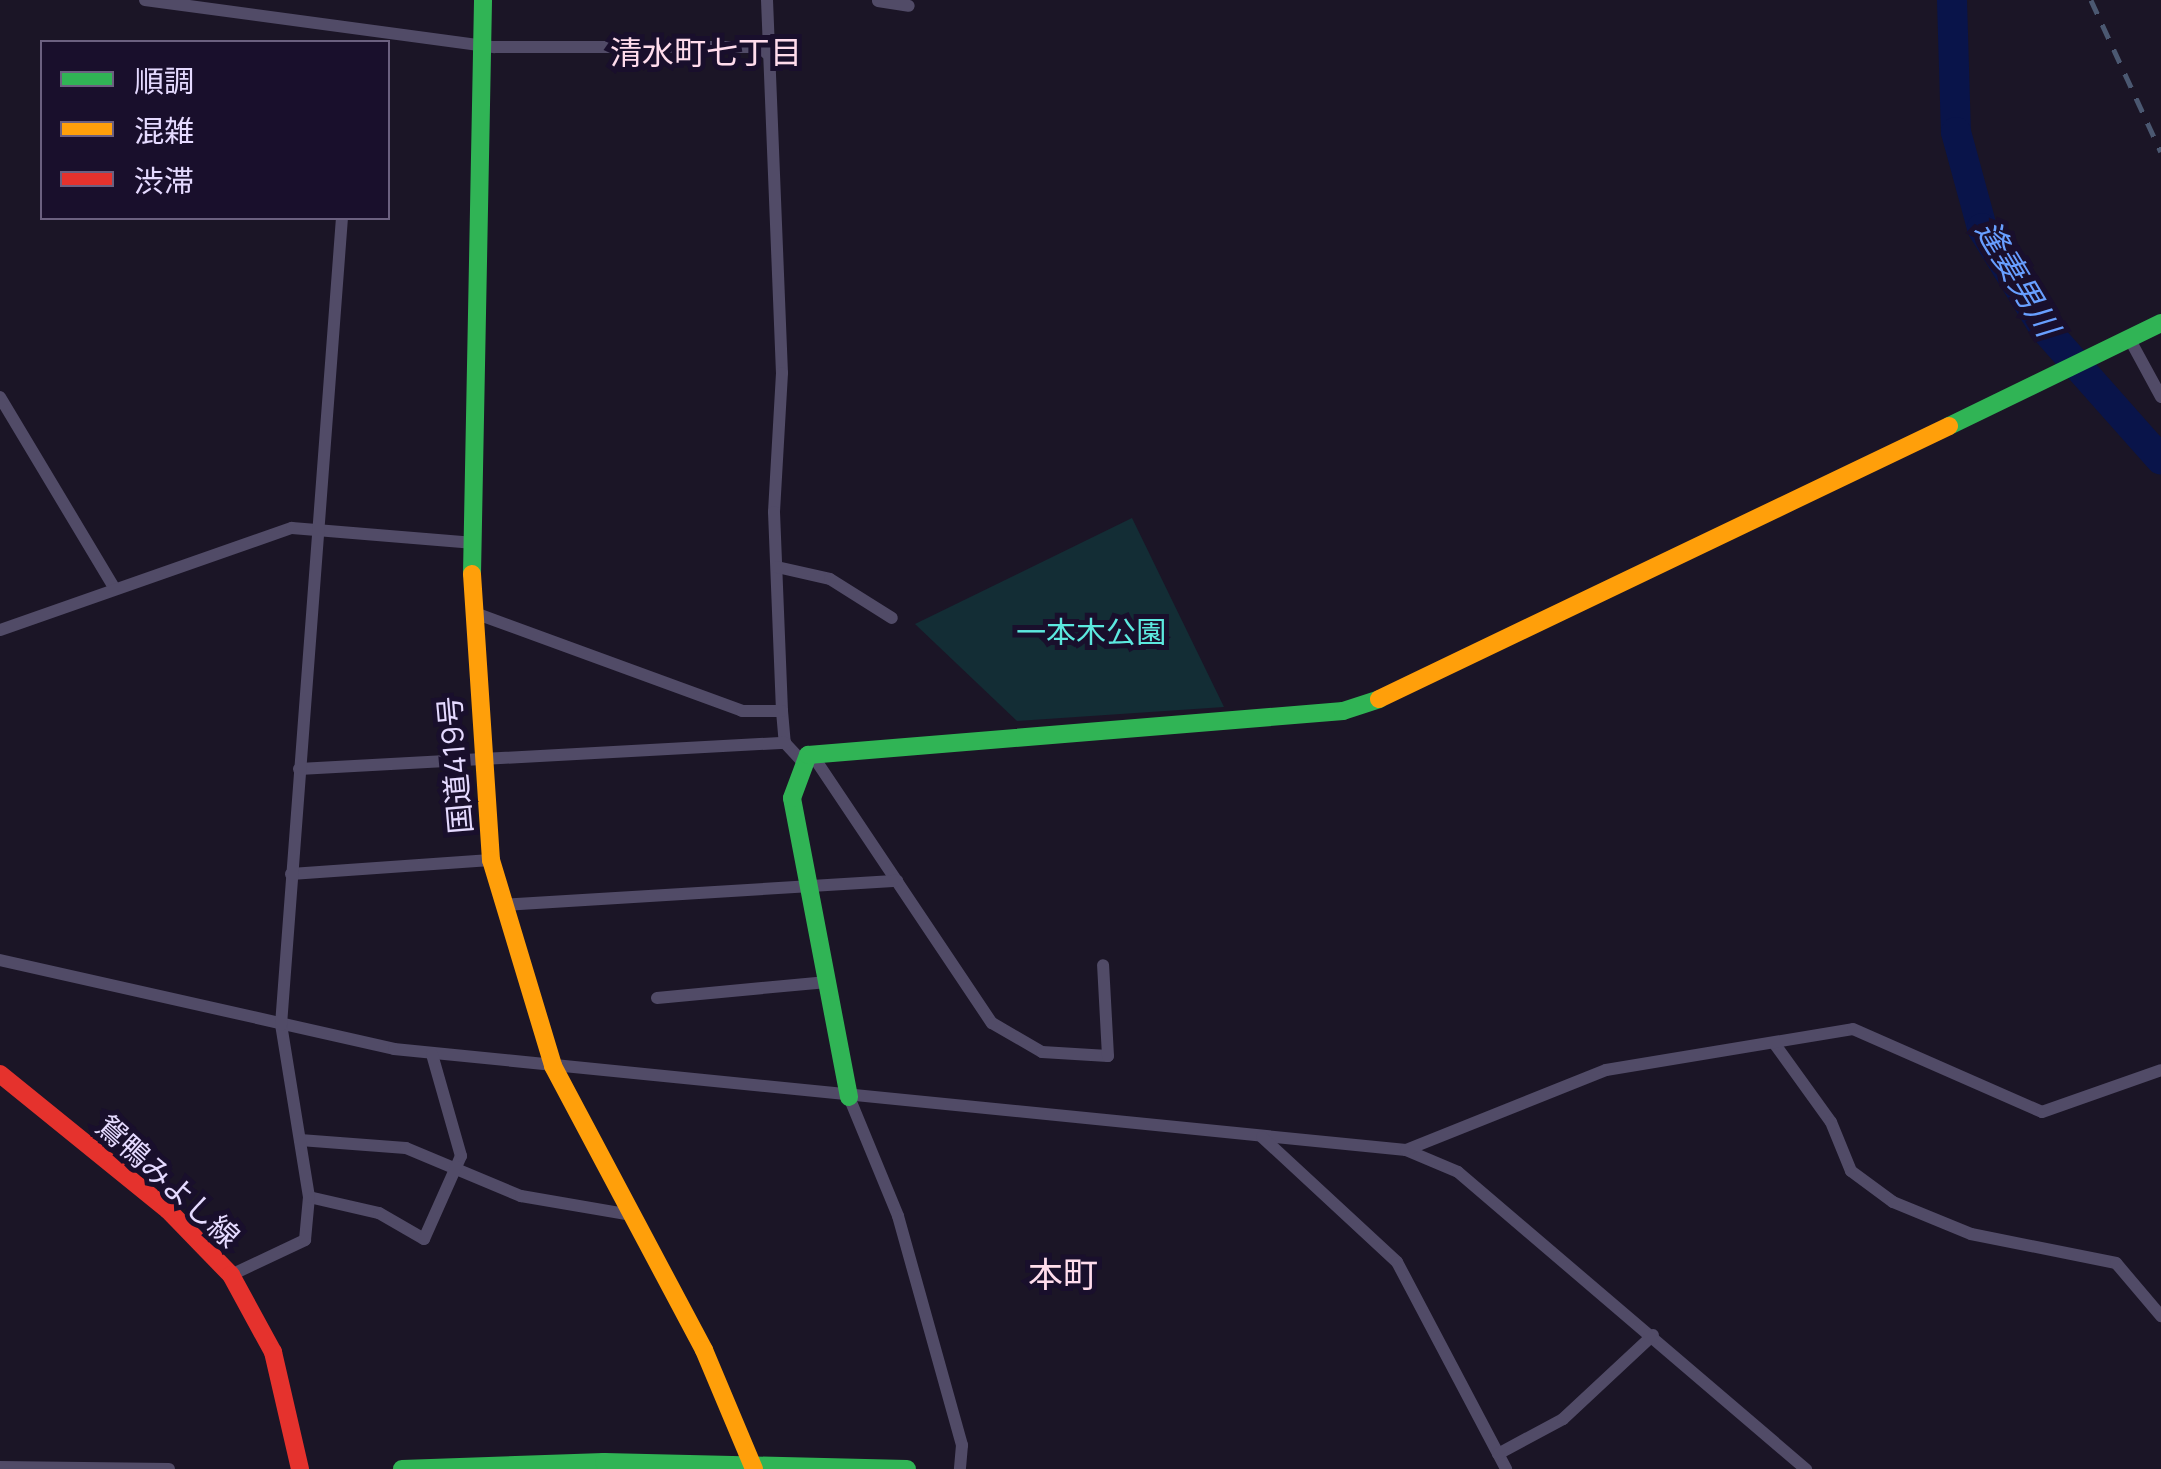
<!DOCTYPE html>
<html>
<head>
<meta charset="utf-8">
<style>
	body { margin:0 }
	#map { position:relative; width:2161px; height:1469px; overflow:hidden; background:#1b1526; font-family:Manrope,"Noto Sans JP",sans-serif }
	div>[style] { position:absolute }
	.green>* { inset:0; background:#132d35 }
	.river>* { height:30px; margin:-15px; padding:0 15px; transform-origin:15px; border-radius:15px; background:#09144a }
	.street>* { height:12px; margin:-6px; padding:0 6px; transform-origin:6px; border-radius:6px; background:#514b67 }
	.fast>* { height:18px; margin:-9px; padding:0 9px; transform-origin:9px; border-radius:9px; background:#30b455 }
	.slow>* { height:18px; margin:-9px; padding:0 9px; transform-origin:9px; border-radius:9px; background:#ff9f0a }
	.jam>* { height:18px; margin:-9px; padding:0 9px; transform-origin:9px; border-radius:9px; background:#e5322d }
	.rail>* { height:5px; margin-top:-2.5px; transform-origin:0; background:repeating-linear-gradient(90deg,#4b5871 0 15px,transparent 0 27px) }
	span { translate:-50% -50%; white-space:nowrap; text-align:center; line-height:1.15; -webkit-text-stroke:10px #190f2c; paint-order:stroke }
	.park-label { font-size:30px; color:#5ce9df }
	.street-label { font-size:30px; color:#e5daff }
	.neighbourhood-label { font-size:32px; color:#ffdcec }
	.water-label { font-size:32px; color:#689fff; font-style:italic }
	.quarter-label { font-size:35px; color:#ffdcec }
	.legend { position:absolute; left:40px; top:40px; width:350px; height:180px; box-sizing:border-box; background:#190f2c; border:2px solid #6b6080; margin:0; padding:12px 18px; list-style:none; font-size:30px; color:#e5daff }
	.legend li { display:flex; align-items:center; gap:20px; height:50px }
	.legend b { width:50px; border:2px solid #6b6080 }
</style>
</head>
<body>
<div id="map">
	<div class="green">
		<i style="clip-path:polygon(1132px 518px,1224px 707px,1017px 721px,915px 624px)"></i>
	</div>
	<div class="river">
		<i style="left:1952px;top:0;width:132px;rotate:88.3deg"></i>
		<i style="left:1956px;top:132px;width:99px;rotate:74.8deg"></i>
		<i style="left:1982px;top:228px;width:118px;rotate:58.2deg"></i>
		<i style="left:2044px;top:328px;width:176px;rotate:48.4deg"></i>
	</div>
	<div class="street">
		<i style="left:145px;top:0;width:352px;rotate:7.7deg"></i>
		<i style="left:494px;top:47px;width:266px"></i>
		<i style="left:760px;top:47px;width:16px;rotate:43deg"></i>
		<i style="left:767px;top:0;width:373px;rotate:87.7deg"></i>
		<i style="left:782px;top:373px;width:139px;rotate:93.3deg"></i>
		<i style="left:774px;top:512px;width:199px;rotate:87.7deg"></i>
		<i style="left:782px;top:711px;width:32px;rotate:85deg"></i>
		<i style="left:785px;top:743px;width:25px;rotate:47deg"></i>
		<i style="left:878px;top:1px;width:31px;rotate:9deg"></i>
		<i style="left:2129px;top:338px;width:67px;rotate:61.5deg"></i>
		<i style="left:0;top:397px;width:220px;rotate:59.1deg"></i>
		<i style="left:777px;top:567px;width:54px;rotate:12.8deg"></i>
		<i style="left:830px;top:579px;width:73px;rotate:32.2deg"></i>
		<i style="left:472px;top:612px;width:288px;rotate:20.1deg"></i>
		<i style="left:742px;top:711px;width:40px"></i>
		<i style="left:0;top:630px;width:309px;rotate:-19.3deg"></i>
		<i style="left:292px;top:528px;width:183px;rotate:4.7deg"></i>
		<i style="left:811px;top:753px;width:325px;rotate:56.2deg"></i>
		<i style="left:992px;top:1023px;width:58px;rotate:30.1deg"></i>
		<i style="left:1042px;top:1052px;width:66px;rotate:3.5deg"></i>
		<i style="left:1108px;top:1056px;width:91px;rotate:-93.1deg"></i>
		<i style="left:299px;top:769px;width:487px;rotate:-3.1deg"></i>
		<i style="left:291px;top:874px;width:200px;rotate:-4deg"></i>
		<i style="left:502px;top:905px;width:396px;rotate:-3.5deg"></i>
		<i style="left:0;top:960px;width:404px;rotate:12.7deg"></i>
		<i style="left:394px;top:1049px;width:1017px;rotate:5.7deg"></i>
		<i style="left:1406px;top:1150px;width:56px;rotate:22.9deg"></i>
		<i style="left:1458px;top:1172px;width:458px;rotate:40.5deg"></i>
		<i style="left:657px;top:998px;width:171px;rotate:-5.4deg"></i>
		<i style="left:1774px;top:1043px;width:97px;rotate:54.2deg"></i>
		<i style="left:1831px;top:1122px;width:53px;rotate:67.8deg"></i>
		<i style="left:1851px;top:1171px;width:52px;rotate:36.4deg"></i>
		<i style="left:1893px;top:1202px;width:84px;rotate:22.3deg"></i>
		<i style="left:1971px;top:1234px;width:148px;rotate:11.3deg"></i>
		<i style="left:2116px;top:1263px;width:70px;rotate:49.7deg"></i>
		<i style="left:849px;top:1097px;width:129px;rotate:67.6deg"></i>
		<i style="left:898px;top:1216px;width:238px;rotate:74.4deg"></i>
		<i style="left:962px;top:1445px;width:24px;rotate:95deg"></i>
		<i style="left:1262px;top:1137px;width:184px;rotate:42.8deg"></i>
		<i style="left:1397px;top:1262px;width:234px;rotate:62.2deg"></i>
		<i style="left:300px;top:1140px;width:106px;rotate:4.3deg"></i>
		<i style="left:406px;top:1148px;width:125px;rotate:22.7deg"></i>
		<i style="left:521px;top:1196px;width:113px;rotate:9.7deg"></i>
		<i style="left:1406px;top:1150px;width:215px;rotate:-21.8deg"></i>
		<i style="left:1606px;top:1070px;width:250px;rotate:-9.4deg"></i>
		<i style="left:1853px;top:1029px;width:206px;rotate:23.7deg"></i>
		<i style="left:2042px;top:1112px;width:126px;rotate:-19.4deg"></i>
		<i style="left:309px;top:1197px;width:72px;rotate:12.9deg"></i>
		<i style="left:379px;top:1213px;width:52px;rotate:30deg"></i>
		<i style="left:424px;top:1239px;width:91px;rotate:-66deg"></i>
		<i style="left:461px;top:1156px;width:106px;rotate:-105.9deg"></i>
		<i style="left:231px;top:1275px;width:82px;rotate:-25.3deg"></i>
		<i style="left:305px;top:1240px;width:43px;rotate:-84.7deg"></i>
		<i style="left:309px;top:1197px;width:174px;rotate:-99.2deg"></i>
		<i style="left:281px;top:1025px;width:809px;rotate:-85.68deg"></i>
		<i style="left:1498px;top:1454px;width:74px;rotate:-28.3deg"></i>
		<i style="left:1563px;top:1419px;width:123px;rotate:-43deg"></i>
		<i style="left:0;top:1467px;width:169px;rotate:0.7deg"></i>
	</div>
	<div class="fast">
		<i style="left:1949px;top:426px;width:236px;rotate:-25.9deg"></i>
		<i style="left:472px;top:574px;width:574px;rotate:-88.9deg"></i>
		<i style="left:849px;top:1097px;width:304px;rotate:-100.8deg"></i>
		<i style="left:792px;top:798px;width:46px;rotate:-69.6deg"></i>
		<i style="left:808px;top:755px;width:537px;rotate:-4.7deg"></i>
		<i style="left:1343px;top:711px;width:38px;rotate:-18deg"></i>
		<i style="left:402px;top:1469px;width:202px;rotate:-2deg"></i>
		<i style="left:604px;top:1462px;width:303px;rotate:1.3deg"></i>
	</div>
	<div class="slow">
		<i style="left:472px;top:574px;width:287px;rotate:86.2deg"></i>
		<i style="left:491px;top:860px;width:215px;rotate:73.2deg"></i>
		<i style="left:553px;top:1066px;width:322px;rotate:62deg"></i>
		<i style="left:704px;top:1350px;width:129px;rotate:67.2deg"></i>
		<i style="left:1379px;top:699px;width:632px;rotate:-25.59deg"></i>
	</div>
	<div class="jam">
		<i style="left:0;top:1074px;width:216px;rotate:39deg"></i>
		<i style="left:168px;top:1210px;width:91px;rotate:45.9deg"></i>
		<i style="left:231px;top:1275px;width:88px;rotate:61.4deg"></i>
		<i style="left:273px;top:1352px;width:120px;rotate:77deg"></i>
	</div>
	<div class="rail">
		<i style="left:2091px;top:0;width:167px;rotate:65.3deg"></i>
	</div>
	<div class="park-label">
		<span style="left:1091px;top:632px">一本木公園</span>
	</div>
	<div class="street-label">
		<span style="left:455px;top:765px;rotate:-95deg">国道419号</span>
		<span style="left:168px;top:1181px;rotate:42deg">鴛鴨みよし線</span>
	</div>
	<div class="neighbourhood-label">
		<span style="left:706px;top:52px">清水町七丁目</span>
	</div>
	<div class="water-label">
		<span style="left:2018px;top:278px;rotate:59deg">逢妻男川</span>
	</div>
	<div class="quarter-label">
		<span style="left:1063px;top:1274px">本町</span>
	</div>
	<ul class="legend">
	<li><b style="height:12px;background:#30b455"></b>順調</li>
	<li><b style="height:12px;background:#ff9f0a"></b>混雑</li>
	<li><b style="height:12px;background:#e5322d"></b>渋滞</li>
	</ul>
</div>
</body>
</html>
